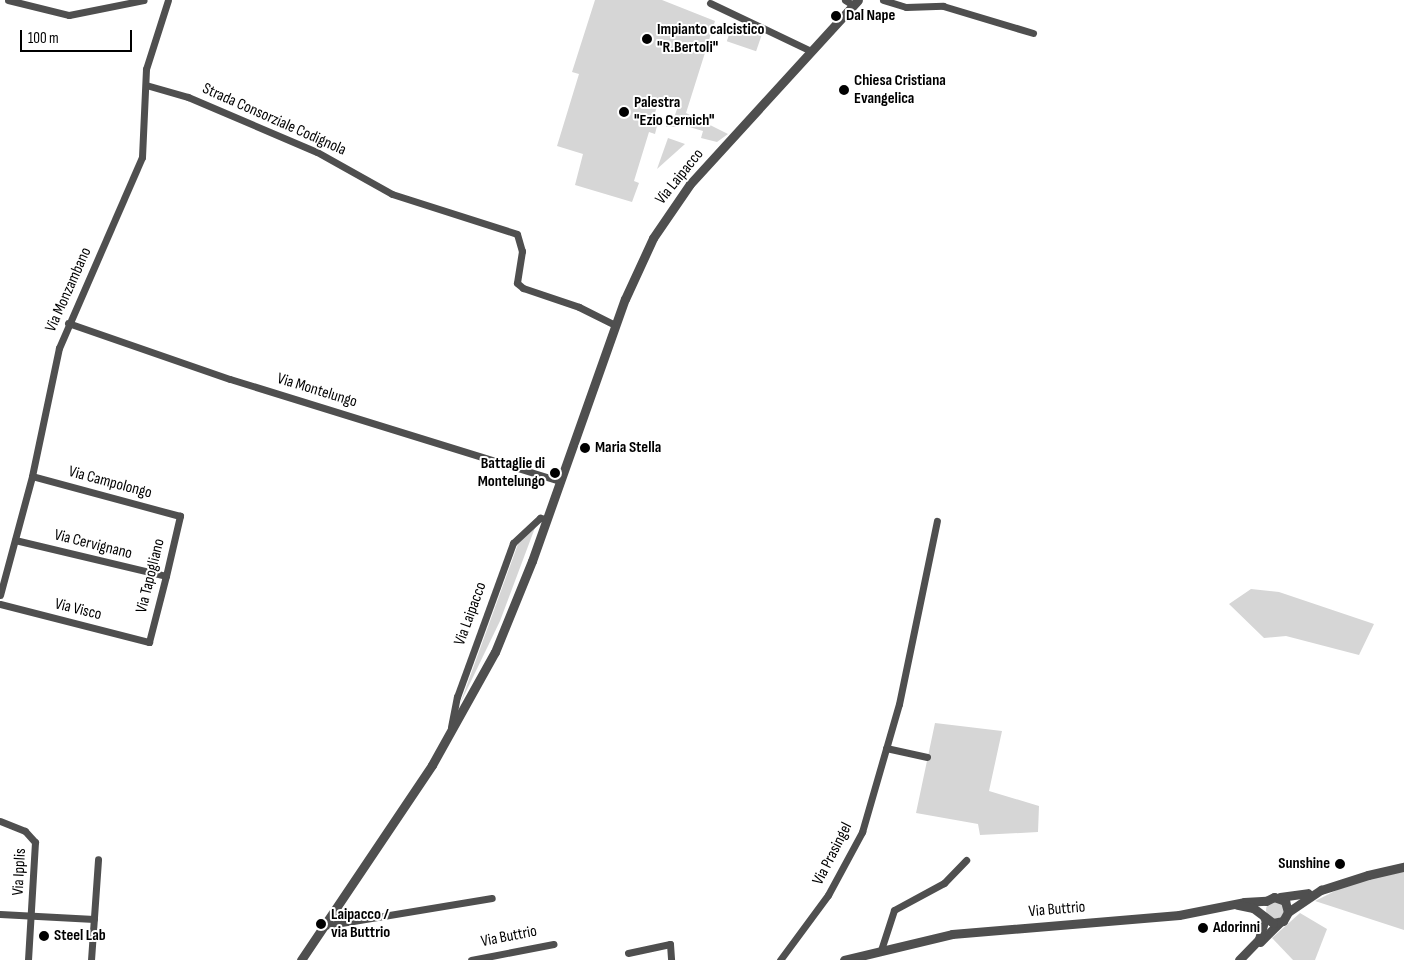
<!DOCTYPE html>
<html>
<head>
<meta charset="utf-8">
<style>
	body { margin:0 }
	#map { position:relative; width:1404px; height:960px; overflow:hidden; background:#fff; font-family:"Sofia Sans Condensed",sans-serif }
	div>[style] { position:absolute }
	.green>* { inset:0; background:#d6d6d6; transform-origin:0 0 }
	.round { border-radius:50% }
	.minor>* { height:7px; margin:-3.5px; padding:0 3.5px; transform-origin:3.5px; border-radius:3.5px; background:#4f4f4f }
	.tertiary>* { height:9px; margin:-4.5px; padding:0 4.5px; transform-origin:4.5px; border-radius:4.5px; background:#4f4f4f }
	.dots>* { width:14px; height:14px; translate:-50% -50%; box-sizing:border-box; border:2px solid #fff; border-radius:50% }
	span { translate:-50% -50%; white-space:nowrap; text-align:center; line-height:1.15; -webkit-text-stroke:4px #fff; paint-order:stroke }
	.poi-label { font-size:16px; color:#000; font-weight:700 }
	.left { translate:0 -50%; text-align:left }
	.right { translate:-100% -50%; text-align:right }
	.street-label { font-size:16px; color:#000 }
	.scale { position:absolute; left:20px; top:30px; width:112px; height:22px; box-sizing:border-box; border:2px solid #000; border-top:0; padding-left:6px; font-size:15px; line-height:18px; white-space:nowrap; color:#000; -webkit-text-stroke:4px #fff; paint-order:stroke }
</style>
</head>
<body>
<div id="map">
	<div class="green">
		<i style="clip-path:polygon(595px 0,662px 0,715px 21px,686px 113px,728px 134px,717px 142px,701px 138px,703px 131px,679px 124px,678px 127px,666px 127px,668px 119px,673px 121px,679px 103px,660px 97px,654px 116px,659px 118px,655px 134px,649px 132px,634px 181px,639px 183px,632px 202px,575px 185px,583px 154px,557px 146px,579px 74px,572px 72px)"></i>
		<i style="left:732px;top:26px;width:31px;height:16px;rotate:19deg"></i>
		<i style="clip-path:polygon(668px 138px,685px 144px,657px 169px)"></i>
		<i style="clip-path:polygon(536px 525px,500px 621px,460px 704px,518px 544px)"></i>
		<i style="clip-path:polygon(1251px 589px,1279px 592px,1374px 624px,1359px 655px,1286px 636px,1264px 638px,1229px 604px)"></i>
		<i style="clip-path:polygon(935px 723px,1002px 731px,989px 791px,1039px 806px,1038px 832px,980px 835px,978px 824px,916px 813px)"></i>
		<i style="clip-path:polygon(1399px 871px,1404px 872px,1404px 930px,1315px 901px,1345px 886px)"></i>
		<i class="round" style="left:1266px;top:901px;width:18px;height:18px"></i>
		<i style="clip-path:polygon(1300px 913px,1327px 929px,1315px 960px,1293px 960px,1272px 938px)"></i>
	</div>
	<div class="minor">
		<i style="left:8px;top:0;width:63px;rotate:13.8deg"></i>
		<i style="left:69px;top:15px;width:76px;rotate:-11.3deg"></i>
		<i style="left:845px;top:0;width:9px;rotate:32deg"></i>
		<i style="left:883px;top:0;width:24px;rotate:17deg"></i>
		<i style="left:906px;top:7px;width:37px;rotate:-2deg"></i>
		<i style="left:943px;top:6px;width:94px;rotate:16.7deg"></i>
		<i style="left:710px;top:3px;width:112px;rotate:25.4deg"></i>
		<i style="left:146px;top:85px;width:44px;rotate:15.9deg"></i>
		<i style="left:188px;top:97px;width:140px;rotate:23.1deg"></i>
		<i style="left:317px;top:152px;width:86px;rotate:29.2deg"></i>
		<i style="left:392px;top:194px;width:131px;rotate:17.7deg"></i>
		<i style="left:517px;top:234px;width:18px;rotate:74deg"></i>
		<i style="left:522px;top:251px;width:32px;rotate:99deg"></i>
		<i style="left:517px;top:283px;width:8px;rotate:40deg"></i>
		<i style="left:523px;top:288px;width:59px;rotate:18.7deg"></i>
		<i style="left:579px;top:307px;width:40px;rotate:26.6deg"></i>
		<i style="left:68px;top:323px;width:171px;rotate:19.1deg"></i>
		<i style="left:230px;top:379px;width:345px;rotate:17.2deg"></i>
		<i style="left:15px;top:540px;width:155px;rotate:13.4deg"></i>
		<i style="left:0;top:595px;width:123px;rotate:-74.9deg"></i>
		<i style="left:32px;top:476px;width:131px;rotate:-78.1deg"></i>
		<i style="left:59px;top:348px;width:208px;rotate:-66.5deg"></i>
		<i style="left:142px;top:157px;width:88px;rotate:-87.4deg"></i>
		<i style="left:146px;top:69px;width:72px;rotate:-72.3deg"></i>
		<i style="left:0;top:604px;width:154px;rotate:14.3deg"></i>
		<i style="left:149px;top:642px;width:68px;rotate:-75.6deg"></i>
		<i style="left:166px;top:576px;width:62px;rotate:-76.9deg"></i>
		<i style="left:180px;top:516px;width:153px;rotate:-164.9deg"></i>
		<i style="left:451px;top:727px;width:31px;rotate:-79deg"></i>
		<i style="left:457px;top:697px;width:164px;rotate:-70deg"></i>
		<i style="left:513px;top:543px;width:37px;rotate:-43deg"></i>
		<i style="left:540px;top:518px;width:7px;rotate:8deg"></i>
		<i style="left:886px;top:748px;width:42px;rotate:12.4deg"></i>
		<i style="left:0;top:821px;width:27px;rotate:22deg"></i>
		<i style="left:25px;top:831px;width:15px;rotate:48deg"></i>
		<i style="left:35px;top:842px;width:118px;rotate:93.4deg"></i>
		<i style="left:0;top:914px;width:94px;rotate:3deg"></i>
		<i style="left:323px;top:926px;width:171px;rotate:-9.4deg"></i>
		<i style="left:881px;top:950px;width:42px;rotate:-72deg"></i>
		<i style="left:894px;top:910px;width:57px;rotate:-28.4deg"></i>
		<i style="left:944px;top:883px;width:32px;rotate:-46deg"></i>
		<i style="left:628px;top:953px;width:43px;rotate:-12.1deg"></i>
		<i style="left:670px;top:944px;width:16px;rotate:86deg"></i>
		<i style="left:91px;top:960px;width:101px;rotate:-86deg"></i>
		<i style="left:471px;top:960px;width:84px;rotate:-11deg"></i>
		<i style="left:780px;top:960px;width:81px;rotate:-53.6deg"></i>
		<i style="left:828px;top:895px;width:72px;rotate:-61.6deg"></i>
		<i style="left:862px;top:832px;width:133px;rotate:-73.9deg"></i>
		<i style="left:899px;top:704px;width:187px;rotate:-78.3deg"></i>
	</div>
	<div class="tertiary">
		<i style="left:1280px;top:897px;width:28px;rotate:-8deg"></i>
		<i style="left:1288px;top:912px;width:40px;rotate:-34deg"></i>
		<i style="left:1321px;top:890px;width:49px;rotate:-17.7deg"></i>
		<i style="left:1368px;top:875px;width:37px;rotate:-13deg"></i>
		<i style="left:1260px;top:942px;width:28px;rotate:-45deg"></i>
		<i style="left:301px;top:960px;width:235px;rotate:-56.1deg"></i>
		<i style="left:432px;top:765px;width:129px;rotate:-60.9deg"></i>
		<i style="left:495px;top:652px;width:98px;rotate:-67.9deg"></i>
		<i style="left:532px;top:561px;width:278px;rotate:-70.5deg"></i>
		<i style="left:625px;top:299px;width:67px;rotate:-65.3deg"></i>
		<i style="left:653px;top:238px;width:65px;rotate:-55.6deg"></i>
		<i style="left:690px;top:184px;width:249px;rotate:-47.6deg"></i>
		<i style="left:844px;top:960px;width:111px;rotate:-13.5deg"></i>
		<i style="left:952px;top:934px;width:228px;rotate:-4.8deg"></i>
		<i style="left:1179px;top:915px;width:66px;rotate:-11.3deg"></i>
		<i style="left:1244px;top:902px;width:22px;rotate:-3deg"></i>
		<i style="left:1266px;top:901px;width:9px;rotate:-27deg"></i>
		<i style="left:1274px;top:897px;width:12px;rotate:20deg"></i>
		<i style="left:1285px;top:901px;width:11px;rotate:75deg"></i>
		<i style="left:1288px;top:912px;width:10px;rotate:119deg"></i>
		<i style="left:1283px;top:921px;width:10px;rotate:169deg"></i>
		<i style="left:1273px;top:923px;width:25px;rotate:-143deg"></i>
		<i style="left:1253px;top:908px;width:16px;rotate:-169deg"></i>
		<i style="left:1239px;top:960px;width:29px;rotate:-46deg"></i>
		<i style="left:1259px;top:939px;width:22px;rotate:-74deg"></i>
	</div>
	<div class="dots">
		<i style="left:836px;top:16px;background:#000"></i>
		<i style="left:647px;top:39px;background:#000"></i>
		<i style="left:844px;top:90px;background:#000"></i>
		<i style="left:624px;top:112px;background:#000"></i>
		<i style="left:585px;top:448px;background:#000"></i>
		<i style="left:555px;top:473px;background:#000"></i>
		<i style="left:1340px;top:864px;background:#000"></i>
		<i style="left:321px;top:924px;background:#000"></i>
		<i style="left:1203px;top:928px;background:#000"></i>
		<i style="left:44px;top:936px;background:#000"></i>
	</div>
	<div class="poi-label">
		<span class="left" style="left:846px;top:16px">Dal Nape</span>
		<span class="left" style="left:657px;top:39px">Impianto calcistico<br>"R.Bertoli"</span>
		<span class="left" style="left:854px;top:90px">Chiesa Cristiana<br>Evangelica</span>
		<span class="left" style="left:634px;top:112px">Palestra<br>"Ezio Cernich"</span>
		<span class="left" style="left:595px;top:448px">Maria Stella</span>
		<span class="right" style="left:545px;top:473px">Battaglie di<br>Montelungo</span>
		<span class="right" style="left:1330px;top:864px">Sunshine</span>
		<span class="left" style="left:331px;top:924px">Laipacco /<br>via Buttrio</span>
		<span class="left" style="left:1213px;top:928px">Adorinni</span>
		<span class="left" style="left:54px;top:936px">Steel Lab</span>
	</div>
	<div class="street-label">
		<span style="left:274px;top:120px;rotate:24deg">Strada Consorziale Codignola</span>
		<span style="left:680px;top:177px;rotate:-51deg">Via Laipacco</span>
		<span style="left:69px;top:290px;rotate:-66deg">Via Monzambano</span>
		<span style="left:317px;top:391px;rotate:17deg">Via Montelungo</span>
		<span style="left:110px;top:483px;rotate:15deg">Via Campolongo</span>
		<span style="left:93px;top:545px;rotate:14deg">Via Cervignano</span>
		<span style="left:151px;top:576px;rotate:-76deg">Via Tapogliano</span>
		<span style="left:78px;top:610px;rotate:14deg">Via Visco</span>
		<span style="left:471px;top:614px;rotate:-70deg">Via Laipacco</span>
		<span style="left:833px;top:854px;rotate:-63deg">Via Prasingel</span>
		<span style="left:20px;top:872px;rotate:-87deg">Via Ipplis</span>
		<span style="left:1057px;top:910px;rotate:-5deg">Via Buttrio</span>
		<span style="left:509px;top:937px;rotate:-11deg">Via Buttrio</span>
	</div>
	<div class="scale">100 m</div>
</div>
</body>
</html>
